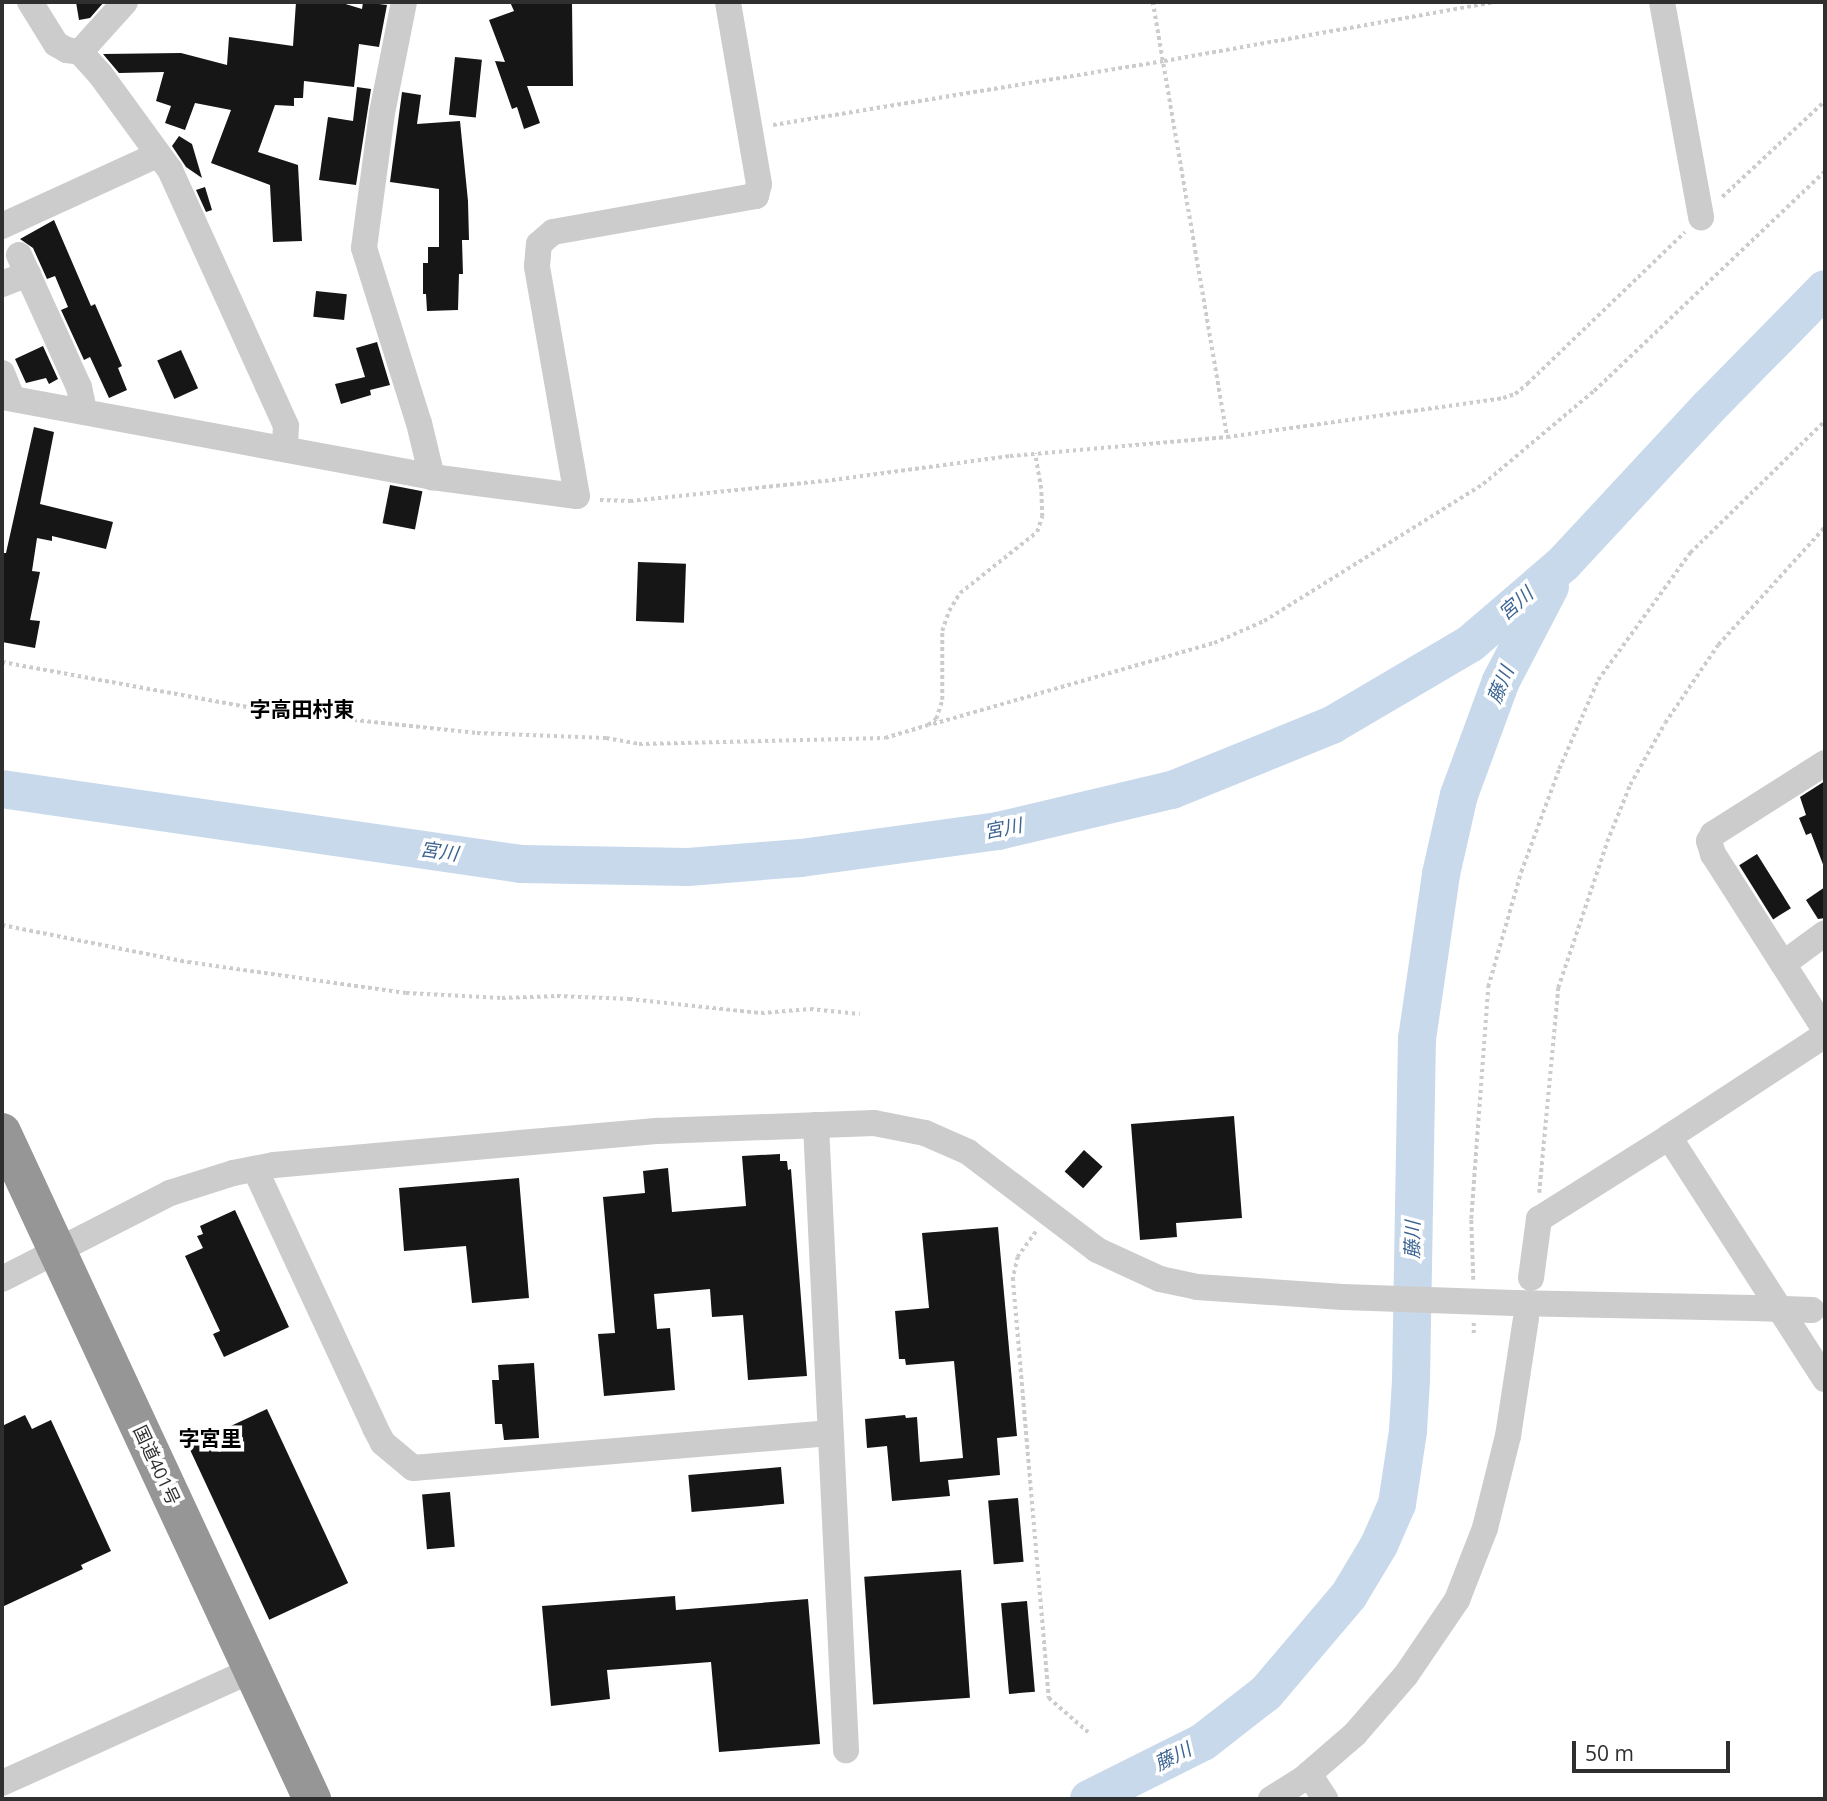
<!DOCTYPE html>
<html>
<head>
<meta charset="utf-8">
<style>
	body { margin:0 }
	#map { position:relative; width:1827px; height:1801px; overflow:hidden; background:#fff; font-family:"Open Sans","Noto Sans JP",sans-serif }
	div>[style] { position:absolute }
	.river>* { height:38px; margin:-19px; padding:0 19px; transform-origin:19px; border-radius:19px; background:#c8d9ec }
	.building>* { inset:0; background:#161616; transform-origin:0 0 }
	.path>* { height:3.5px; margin-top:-1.75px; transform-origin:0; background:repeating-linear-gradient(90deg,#ccc 0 3.5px,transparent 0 7px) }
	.minor>* { height:26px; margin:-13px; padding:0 13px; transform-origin:13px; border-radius:13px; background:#ccc }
	.highway>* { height:38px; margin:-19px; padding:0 19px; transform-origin:19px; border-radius:19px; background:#969696 }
	.minor-bridge>* { height:26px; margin:-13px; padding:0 13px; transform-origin:13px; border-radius:13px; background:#ccc }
	span { translate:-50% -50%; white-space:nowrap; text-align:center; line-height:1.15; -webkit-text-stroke:7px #fff; paint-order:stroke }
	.street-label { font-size:18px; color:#2f2f2f }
	.water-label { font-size:19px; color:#3c6492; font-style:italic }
	.quarter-label { font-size:21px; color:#000; font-weight:700 }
	.frame { position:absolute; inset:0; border:4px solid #2f2f2f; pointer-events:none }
	.scale { position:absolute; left:1572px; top:1741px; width:158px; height:32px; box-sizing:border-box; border:4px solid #2f2f2f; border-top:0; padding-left:9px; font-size:21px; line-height:24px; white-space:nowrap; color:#2f2f2f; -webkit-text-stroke:5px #fff; paint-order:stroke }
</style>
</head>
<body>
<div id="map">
	<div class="river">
		<i style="left:2px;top:789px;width:524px;rotate:8.22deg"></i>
		<i style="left:521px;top:864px;width:167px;rotate:1deg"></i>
		<i style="left:688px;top:867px;width:113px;rotate:-4.6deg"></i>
		<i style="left:801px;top:858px;width:199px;rotate:-7.8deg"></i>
		<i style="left:998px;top:831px;width:179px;rotate:-13.3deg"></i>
		<i style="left:1172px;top:790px;width:173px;rotate:-22.1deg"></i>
		<i style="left:1332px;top:725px;width:161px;rotate:-30.5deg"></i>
		<i style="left:1471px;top:643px;width:121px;rotate:-40.7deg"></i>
		<i style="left:1563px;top:564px;width:214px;rotate:-47.1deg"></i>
		<i style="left:1709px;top:407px;width:165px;rotate:-45.5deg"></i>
		<i style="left:1089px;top:1799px;width:127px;rotate:-26.6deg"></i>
		<i style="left:1203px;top:1742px;width:80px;rotate:-37.9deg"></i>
		<i style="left:1266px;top:1693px;width:128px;rotate:-49.7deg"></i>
		<i style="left:1349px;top:1595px;width:58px;rotate:-59deg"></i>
		<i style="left:1379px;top:1545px;width:45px;rotate:-66.3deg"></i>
		<i style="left:1397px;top:1504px;width:74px;rotate:-81.4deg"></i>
		<i style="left:1408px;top:1431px;width:51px;rotate:-86.6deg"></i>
		<i style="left:1411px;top:1380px;width:341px;rotate:-89deg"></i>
		<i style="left:1417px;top:1039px;width:167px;rotate:-81.7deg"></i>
		<i style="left:1441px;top:874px;width:81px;rotate:-77.2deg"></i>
		<i style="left:1459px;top:795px;width:121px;rotate:-69.8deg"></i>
		<i style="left:1501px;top:681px;width:106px;rotate:-62.5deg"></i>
	</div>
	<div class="building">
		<i style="clip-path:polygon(76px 2px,104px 2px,90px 18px,79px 20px)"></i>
		<i style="clip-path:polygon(296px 2px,339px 2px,362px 9px,363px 2px,387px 5px,379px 47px,359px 44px,354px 87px,304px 81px,303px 98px,294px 98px,294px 106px,275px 105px,258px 152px,298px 165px,302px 241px,273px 242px,270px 185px,211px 163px,231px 110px,195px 103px,185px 130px,165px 123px,171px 106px,156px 101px,164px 72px,119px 73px,103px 54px,181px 53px,227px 65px,229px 37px,293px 46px)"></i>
		<i style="clip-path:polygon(510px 2px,572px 2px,573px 86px,527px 86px,540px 123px,524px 129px,517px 107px,512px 109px,495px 61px,505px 62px,489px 20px,514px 11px)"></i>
		<i style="left:455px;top:57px;width:27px;height:58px;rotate:6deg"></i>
		<i style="clip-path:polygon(357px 87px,371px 89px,356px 185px,319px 180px,328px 117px,353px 121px)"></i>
		<i style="clip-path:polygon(402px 92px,421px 95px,417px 124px,460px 121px,468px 201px,469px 240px,462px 240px,463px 274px,459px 274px,458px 310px,427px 311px,426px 294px,423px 294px,423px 263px,428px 263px,428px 247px,439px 247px,439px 189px,390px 182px)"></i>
		<i style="clip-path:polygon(179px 136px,192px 144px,202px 178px,186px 167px,172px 146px)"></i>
		<i style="clip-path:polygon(205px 187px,212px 210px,206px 212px,196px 190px)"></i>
		<i style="clip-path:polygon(54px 220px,91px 306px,95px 304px,122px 366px,118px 368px,127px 390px,109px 398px,90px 357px,84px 360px,61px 310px,68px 307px,55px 276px,47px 279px,33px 248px,20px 239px)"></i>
		<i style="left:316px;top:291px;width:31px;height:26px;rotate:6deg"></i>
		<i style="clip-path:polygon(377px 342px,390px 385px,370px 390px,371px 395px,341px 404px,335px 384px,365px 377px,356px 348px)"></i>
		<i style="clip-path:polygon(43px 346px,58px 379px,49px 384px,46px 378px,26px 383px,15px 359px)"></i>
		<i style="left:181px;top:350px;width:42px;height:26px;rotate:66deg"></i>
		<i style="clip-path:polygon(34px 427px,54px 432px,40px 504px,113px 522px,106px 549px,52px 536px,52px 541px,37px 538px,32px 571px,40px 572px,30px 620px,40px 621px,35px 648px,2px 642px,2px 553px,6px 553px)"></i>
		<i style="left:390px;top:485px;width:33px;height:39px;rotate:11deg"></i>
		<i style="left:638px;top:562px;width:48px;height:59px;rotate:2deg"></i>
		<i style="clip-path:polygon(1825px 781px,1825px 867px,1824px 867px,1811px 833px,1806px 835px,1799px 818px,1806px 815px,1800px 797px)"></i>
		<i style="left:1757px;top:854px;width:64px;height:21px;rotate:58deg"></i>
		<i style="clip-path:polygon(1825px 887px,1825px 918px,1818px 919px,1806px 900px)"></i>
		<i style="clip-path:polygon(1234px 1116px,1242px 1218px,1176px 1223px,1177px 1237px,1140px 1240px,1131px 1124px)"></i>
		<i style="left:1084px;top:1150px;width:25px;height:29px;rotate:42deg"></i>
		<i style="clip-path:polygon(780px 1154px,780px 1161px,787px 1161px,788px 1170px,791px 1169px,807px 1376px,748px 1380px,743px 1315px,712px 1317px,710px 1289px,654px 1294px,657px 1329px,670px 1328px,675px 1390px,604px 1396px,598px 1334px,615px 1333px,603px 1197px,645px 1193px,643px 1171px,668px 1168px,672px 1212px,746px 1206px,742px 1156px)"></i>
		<i style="clip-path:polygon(519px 1178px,529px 1298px,472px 1303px,466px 1246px,404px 1251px,399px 1188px)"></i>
		<i style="clip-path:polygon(235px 1210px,289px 1327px,224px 1357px,213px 1334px,220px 1331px,185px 1256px,203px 1248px,197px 1236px,203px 1234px,200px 1226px)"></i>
		<i style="clip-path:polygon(998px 1227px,1017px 1436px,997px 1438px,1000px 1475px,948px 1480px,950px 1496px,892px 1501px,887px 1446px,867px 1448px,865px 1419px,905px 1415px,906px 1418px,917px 1417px,920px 1462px,963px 1458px,954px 1361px,906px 1365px,905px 1359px,899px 1359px,895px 1311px,929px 1308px,922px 1233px)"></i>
		<i style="clip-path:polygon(534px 1363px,539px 1438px,504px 1440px,502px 1424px,495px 1424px,492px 1380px,499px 1380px,498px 1365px)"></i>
		<i style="left:267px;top:1409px;width:192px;height:87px;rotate:65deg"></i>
		<i style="clip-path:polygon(25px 1415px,32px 1429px,51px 1420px,111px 1551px,81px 1565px,83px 1569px,2px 1607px,2px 1426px)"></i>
		<i style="left:781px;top:1467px;width:37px;height:93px;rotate:85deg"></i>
		<i style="left:450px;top:1492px;width:55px;height:28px;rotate:85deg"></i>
		<i style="left:1018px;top:1498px;width:64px;height:30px;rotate:85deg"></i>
		<i style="left:961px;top:1570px;width:128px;height:97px;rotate:86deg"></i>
		<i style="clip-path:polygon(675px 1596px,676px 1610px,808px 1599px,820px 1744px,719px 1752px,711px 1662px,607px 1670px,610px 1699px,551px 1706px,542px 1606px)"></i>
		<i style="left:1027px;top:1601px;width:91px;height:26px;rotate:85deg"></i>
	</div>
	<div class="path">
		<i style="left:1153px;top:2px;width:441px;rotate:80.3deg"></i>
		<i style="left:773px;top:125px;width:396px;rotate:-9.3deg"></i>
		<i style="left:1164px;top:61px;width:337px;rotate:-10.1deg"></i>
		<i style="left:1722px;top:197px;width:141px;rotate:-43deg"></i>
		<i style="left:600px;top:500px;width:30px;rotate:2deg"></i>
		<i style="left:630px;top:501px;width:196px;rotate:-5.9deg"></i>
		<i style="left:825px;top:481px;width:187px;rotate:-7.7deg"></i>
		<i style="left:1010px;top:456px;width:218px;rotate:-5deg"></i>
		<i style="left:1227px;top:437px;width:279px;rotate:-8deg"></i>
		<i style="left:1503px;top:398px;width:13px;rotate:-18deg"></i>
		<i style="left:1515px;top:394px;width:16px;rotate:-40deg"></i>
		<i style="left:1527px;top:384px;width:219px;rotate:-43.9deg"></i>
		<i style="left:2px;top:662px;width:272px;rotate:10.4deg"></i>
		<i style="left:270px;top:711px;width:208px;rotate:6.1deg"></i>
		<i style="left:477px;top:733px;width:129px;rotate:2.2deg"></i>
		<i style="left:606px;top:738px;width:34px;rotate:10deg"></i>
		<i style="left:639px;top:744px;width:246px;rotate:-1.4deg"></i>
		<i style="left:885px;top:738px;width:45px;rotate:-16.8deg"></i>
		<i style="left:928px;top:725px;width:10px;rotate:-37deg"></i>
		<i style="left:936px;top:719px;width:20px;rotate:-72deg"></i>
		<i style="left:942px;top:700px;width:69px;rotate:-90deg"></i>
		<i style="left:942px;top:631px;width:21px;rotate:-71deg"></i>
		<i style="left:949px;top:611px;width:21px;rotate:-59deg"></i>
		<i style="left:960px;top:593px;width:98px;rotate:-38.4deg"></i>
		<i style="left:1037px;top:532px;width:16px;rotate:-72deg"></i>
		<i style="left:1042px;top:517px;width:28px;rotate:-92deg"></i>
		<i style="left:1041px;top:489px;width:36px;rotate:-100deg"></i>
		<i style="left:933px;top:724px;width:292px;rotate:-16.1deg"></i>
		<i style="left:1214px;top:643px;width:55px;rotate:-23.7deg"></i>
		<i style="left:1264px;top:621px;width:258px;rotate:-32deg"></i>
		<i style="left:1483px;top:484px;width:145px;rotate:-40deg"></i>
		<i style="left:1594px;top:391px;width:319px;rotate:-43.6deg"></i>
		<i style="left:2px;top:925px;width:190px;rotate:11.3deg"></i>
		<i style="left:188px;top:962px;width:220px;rotate:8.1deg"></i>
		<i style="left:406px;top:993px;width:96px;rotate:3deg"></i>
		<i style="left:502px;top:998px;width:55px;rotate:-2.1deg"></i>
		<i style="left:557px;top:996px;width:72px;rotate:2.4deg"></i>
		<i style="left:629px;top:999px;width:133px;rotate:6.1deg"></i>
		<i style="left:761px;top:1013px;width:49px;rotate:-4.7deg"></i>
		<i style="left:810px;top:1009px;width:50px;rotate:5.7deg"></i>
		<i style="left:1539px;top:1193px;width:206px;rotate:-84.7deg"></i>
		<i style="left:1558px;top:988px;width:154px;rotate:-71.4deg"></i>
		<i style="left:1607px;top:842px;width:61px;rotate:-68deg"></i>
		<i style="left:1630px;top:785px;width:71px;rotate:-60.6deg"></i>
		<i style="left:1665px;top:723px;width:94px;rotate:-55.8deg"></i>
		<i style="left:1718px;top:645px;width:159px;rotate:-47.8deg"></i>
		<i style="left:1036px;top:1232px;width:31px;rotate:126deg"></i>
		<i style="left:1018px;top:1257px;width:22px;rotate:103deg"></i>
		<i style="left:1013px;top:1278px;width:422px;rotate:85.1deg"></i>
		<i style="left:1049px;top:1698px;width:52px;rotate:41.1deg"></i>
		<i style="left:1473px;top:1280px;width:61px;rotate:-91.9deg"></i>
		<i style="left:1471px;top:1219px;width:233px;rotate:-85.8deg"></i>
		<i style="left:1488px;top:987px;width:120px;rotate:-74deg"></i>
		<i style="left:1521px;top:872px;width:110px;rotate:-69.7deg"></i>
		<i style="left:1559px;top:769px;width:97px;rotate:-66.3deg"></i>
		<i style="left:1598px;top:680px;width:157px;rotate:-54.1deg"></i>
		<i style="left:1690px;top:553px;width:189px;rotate:-44.4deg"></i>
		<i style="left:1474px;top:1323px;width:11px;rotate:90deg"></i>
	</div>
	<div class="minor">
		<i style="left:30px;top:2px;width:49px;rotate:58.2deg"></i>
		<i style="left:56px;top:44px;width:13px;rotate:29deg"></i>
		<i style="left:67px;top:50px;width:13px;rotate:9deg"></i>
		<i style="left:80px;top:52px;width:30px;rotate:48deg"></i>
		<i style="left:100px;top:74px;width:119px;rotate:53.9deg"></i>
		<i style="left:170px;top:170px;width:281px;rotate:65.6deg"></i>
		<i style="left:286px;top:426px;width:21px;rotate:93deg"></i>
		<i style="left:404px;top:2px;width:113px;rotate:101.2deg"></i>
		<i style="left:382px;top:113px;width:136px;rotate:97.6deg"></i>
		<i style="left:364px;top:248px;width:183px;rotate:72.6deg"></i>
		<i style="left:419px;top:423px;width:56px;rotate:76.5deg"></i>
		<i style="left:1662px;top:2px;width:219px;rotate:79.7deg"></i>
		<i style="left:80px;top:52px;width:67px;rotate:-48deg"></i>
		<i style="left:2px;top:226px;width:170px;rotate:-24.6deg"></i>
		<i style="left:19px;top:255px;width:145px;rotate:65.6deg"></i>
		<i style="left:79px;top:387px;width:25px;rotate:78deg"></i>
		<i style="left:2px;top:284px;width:28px;rotate:-21deg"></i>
		<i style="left:2px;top:373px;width:27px;rotate:68deg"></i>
		<i style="left:2px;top:397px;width:437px;rotate:10.5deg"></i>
		<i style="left:432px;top:477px;width:146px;rotate:7.5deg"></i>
		<i style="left:577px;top:496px;width:233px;rotate:-99.9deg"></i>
		<i style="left:537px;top:266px;width:22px;rotate:-85deg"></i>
		<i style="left:539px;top:244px;width:18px;rotate:-41deg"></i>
		<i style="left:553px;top:232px;width:206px;rotate:-10.1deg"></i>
		<i style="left:756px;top:196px;width:12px;rotate:-76deg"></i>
		<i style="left:759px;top:184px;width:185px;rotate:-99.7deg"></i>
		<i style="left:1825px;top:763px;width:133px;rotate:147.6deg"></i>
		<i style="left:1713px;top:834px;width:8px;rotate:120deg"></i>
		<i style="left:1709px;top:841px;width:14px;rotate:73deg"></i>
		<i style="left:1713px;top:854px;width:209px;rotate:57.5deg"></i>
		<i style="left:1783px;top:964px;width:52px;rotate:-36.4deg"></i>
		<i style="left:816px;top:1125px;width:626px;rotate:87.25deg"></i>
		<i style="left:1669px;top:1137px;width:186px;rotate:-33.2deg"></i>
		<i style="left:255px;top:1169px;width:285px;rotate:65.1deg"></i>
		<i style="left:375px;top:1428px;width:17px;rotate:62deg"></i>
		<i style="left:383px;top:1443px;width:39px;rotate:40deg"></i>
		<i style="left:413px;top:1468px;width:419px;rotate:-4.8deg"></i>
		<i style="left:1531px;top:1278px;width:60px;rotate:-82.3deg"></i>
		<i style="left:1539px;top:1219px;width:154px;rotate:-32.2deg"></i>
		<i style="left:1669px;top:1137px;width:288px;rotate:57.2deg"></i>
		<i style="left:2px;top:1279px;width:189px;rotate:-27.1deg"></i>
		<i style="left:170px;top:1193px;width:66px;rotate:-17.6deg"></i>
		<i style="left:233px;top:1173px;width:42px;rotate:-11deg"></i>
		<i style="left:274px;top:1165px;width:386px;rotate:-5.1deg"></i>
		<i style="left:658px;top:1131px;width:216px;rotate:-2.1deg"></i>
		<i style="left:874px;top:1123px;width:52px;rotate:11.1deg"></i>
		<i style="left:925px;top:1133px;width:47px;rotate:23.8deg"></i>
		<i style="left:968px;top:1152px;width:162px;rotate:37.2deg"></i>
		<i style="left:1097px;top:1250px;width:69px;rotate:24.7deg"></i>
		<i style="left:1160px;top:1279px;width:38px;rotate:12deg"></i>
		<i style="left:1197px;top:1287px;width:146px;rotate:3.9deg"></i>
		<i style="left:1514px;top:1303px;width:239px;rotate:1.2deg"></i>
		<i style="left:1309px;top:1774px;width:30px;rotate:57deg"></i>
		<i style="left:2px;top:1783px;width:274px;rotate:-24.3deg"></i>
		<i style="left:1271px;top:1799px;width:38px;rotate:-32deg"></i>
		<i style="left:1303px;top:1779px;width:69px;rotate:-40.9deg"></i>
		<i style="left:1355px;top:1734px;width:78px;rotate:-49.2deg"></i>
		<i style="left:1406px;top:1675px;width:91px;rotate:-55.8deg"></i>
		<i style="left:1457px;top:1600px;width:77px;rotate:-68.7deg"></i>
		<i style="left:1485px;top:1528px;width:95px;rotate:-76deg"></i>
		<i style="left:1508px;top:1436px;width:119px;rotate:-81.3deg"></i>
	</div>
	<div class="highway">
		<i style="left:2px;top:1132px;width:736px;rotate:65.07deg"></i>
	</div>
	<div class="minor-bridge">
		<i style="left:1343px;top:1297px;width:171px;rotate:2deg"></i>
		<i style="left:1753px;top:1308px;width:59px;rotate:1.9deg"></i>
	</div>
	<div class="street-label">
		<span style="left:157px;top:1465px;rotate:65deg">国道401号</span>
	</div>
	<div class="water-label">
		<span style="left:1516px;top:604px;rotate:-41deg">宮川</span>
		<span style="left:1501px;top:685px;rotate:-67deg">藤川</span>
		<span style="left:1003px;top:829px;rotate:-11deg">宮川</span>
		<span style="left:439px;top:852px;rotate:8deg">宮川</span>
		<span style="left:1413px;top:1240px;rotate:-89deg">藤川</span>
		<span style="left:1173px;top:1757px;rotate:-27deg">藤川</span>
	</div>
	<div class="quarter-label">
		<span style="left:302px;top:709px">字高田村東</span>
		<span style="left:210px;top:1438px">字宮里</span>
	</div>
	<div class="frame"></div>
	<div class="scale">50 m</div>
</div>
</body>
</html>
